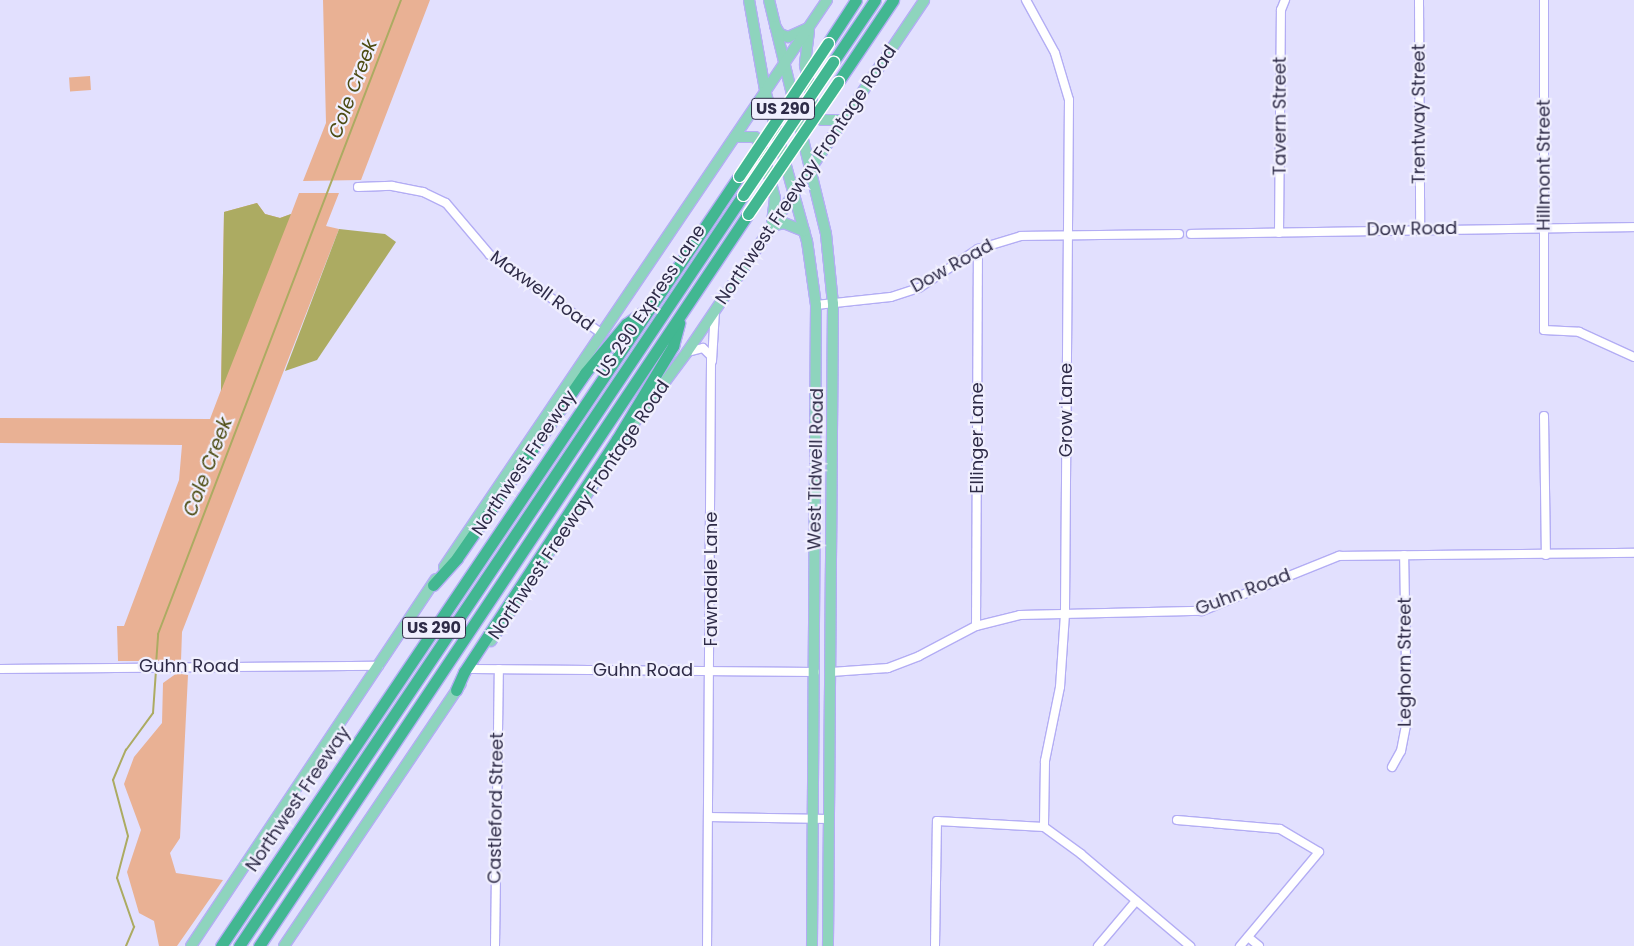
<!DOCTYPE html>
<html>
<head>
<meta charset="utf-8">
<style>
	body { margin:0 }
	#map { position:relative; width:1634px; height:946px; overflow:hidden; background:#e2e0fe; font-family:Poppins,sans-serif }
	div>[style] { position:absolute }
	.green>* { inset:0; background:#e9b194; transform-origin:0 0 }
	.water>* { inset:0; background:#acab62 }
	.stream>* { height:2px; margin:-1px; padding:0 1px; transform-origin:1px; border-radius:1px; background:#acab62 }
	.roads { filter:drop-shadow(1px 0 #b3adf4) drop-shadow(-1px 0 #b3adf4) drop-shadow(0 1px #b3adf4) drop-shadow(0 -1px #b3adf4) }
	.minor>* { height:8px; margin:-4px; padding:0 4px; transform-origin:4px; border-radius:4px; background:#fff }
	.major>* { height:10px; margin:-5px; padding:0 5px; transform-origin:5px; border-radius:5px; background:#8ed4bd }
	.highway>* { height:11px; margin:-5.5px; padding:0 5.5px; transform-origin:5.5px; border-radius:5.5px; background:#42b791 }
	.bridges { filter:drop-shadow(1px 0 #fff) drop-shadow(-1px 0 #fff) drop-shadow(0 1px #fff) drop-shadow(0 -1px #fff) }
	.highway-bridge>* { height:11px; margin:-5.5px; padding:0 5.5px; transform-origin:5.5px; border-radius:5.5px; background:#42b791 }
	span { translate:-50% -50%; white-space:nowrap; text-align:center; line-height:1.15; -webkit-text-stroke:4.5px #f0effe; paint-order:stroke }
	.shield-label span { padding:1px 4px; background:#f0effe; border:1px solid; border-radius:4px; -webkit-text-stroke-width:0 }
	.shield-label { font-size:16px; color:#2e2b47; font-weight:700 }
	.street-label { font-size:18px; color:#2e2b47 }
	.water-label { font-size:19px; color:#4c4b12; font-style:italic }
</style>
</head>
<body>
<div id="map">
	<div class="green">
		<i style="clip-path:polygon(323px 0,430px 0,361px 180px,303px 181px,326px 123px)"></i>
		<i style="left:90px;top:76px;width:14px;height:21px;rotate:86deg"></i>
		<i style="clip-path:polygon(299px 193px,339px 193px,326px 226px,339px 229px,182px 632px,181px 661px,118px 661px,117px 626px,124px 626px,179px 480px,182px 445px,0 443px,0 418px,210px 419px,221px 390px,224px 212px,257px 203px,265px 214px,280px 218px,291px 214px)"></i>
		<i style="clip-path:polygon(177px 673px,188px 675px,180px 838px,170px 853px,176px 873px,223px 880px,177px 946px,159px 946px,154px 921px,139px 913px,127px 872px,141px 830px,124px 784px,134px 757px,162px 723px,163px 683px)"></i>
	</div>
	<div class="water">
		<i style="clip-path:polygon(257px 203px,265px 214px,280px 218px,291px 214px,221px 391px,224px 212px)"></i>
		<i style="clip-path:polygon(339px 229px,385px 234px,396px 242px,317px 360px,285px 371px)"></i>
	</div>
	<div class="stream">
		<i style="left:156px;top:665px;width:31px;rotate:-86deg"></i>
		<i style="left:158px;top:634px;width:679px;rotate:-69.03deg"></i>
		<i style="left:126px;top:946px;width:21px;rotate:-67deg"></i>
		<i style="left:134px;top:927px;width:52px;rotate:-109.1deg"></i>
		<i style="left:117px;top:878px;width:43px;rotate:-75.3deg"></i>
		<i style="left:128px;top:836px;width:58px;rotate:-105deg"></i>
		<i style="left:113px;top:780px;width:33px;rotate:-67deg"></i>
		<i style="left:126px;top:750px;width:46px;rotate:-53.9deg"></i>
		<i style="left:153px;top:713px;width:43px;rotate:-86deg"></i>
	</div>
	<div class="roads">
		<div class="minor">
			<i style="left:1026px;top:0;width:60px;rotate:61.3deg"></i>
			<i style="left:1055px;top:53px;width:49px;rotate:73.4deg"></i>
			<i style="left:1069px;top:100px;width:514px;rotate:90.45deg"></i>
			<i style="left:1065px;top:614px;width:73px;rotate:93.9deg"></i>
			<i style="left:1060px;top:687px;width:76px;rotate:101.5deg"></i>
			<i style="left:1045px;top:761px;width:66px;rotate:90.9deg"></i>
			<i style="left:1419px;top:0;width:229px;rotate:89.7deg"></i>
			<i style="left:1544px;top:0;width:330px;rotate:90deg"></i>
			<i style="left:1544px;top:330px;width:35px;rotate:3deg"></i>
			<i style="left:1579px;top:332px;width:60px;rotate:24.4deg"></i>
			<i style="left:358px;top:187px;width:34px;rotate:-2deg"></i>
			<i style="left:392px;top:186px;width:32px;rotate:11deg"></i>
			<i style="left:423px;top:192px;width:25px;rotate:26deg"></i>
			<i style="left:446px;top:203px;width:68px;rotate:49.8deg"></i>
			<i style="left:490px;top:255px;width:136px;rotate:35.1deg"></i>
			<i style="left:1279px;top:233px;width:223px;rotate:-89.5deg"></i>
			<i style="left:1281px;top:10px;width:11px;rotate:-68deg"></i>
			<i style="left:1191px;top:234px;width:443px;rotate:-0.9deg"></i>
			<i style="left:816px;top:305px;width:75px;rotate:-6.1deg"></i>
			<i style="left:891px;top:297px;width:29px;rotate:-18deg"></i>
			<i style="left:919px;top:288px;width:71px;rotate:-33.5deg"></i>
			<i style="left:978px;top:249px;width:45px;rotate:-16.8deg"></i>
			<i style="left:1021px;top:236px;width:158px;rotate:-0.7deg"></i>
			<i style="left:687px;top:352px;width:16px;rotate:-14deg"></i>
			<i style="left:703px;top:348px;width:11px;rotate:45deg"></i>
			<i style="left:711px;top:356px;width:6px;rotate:90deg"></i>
			<i style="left:711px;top:362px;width:584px;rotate:90.39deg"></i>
			<i style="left:712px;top:361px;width:50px;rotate:-86.6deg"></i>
			<i style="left:1544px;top:416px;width:139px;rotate:89.2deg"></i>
			<i style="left:976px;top:626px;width:377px;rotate:-89.7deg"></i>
			<i style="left:0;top:669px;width:379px;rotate:-0.5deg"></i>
			<i style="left:472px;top:669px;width:343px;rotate:0.5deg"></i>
			<i style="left:831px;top:672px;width:57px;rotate:-4deg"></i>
			<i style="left:888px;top:668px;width:33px;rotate:-21deg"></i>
			<i style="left:919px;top:656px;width:64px;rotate:-27.8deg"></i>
			<i style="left:976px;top:626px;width:45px;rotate:-14deg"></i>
			<i style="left:1020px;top:615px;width:182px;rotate:-1.3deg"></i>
			<i style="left:1202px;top:611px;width:148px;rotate:-21.9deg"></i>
			<i style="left:1339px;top:556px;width:295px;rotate:-0.6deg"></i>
			<i style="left:1392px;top:767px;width:18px;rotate:-61deg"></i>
			<i style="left:1401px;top:751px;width:31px;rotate:-79deg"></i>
			<i style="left:1407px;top:721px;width:166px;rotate:-91deg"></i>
			<i style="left:708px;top:817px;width:121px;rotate:0.9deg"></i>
			<i style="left:1177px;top:820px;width:103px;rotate:5deg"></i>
			<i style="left:1280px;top:829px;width:45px;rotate:30.5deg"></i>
			<i style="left:1319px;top:852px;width:123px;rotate:130deg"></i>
			<i style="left:1248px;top:937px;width:14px;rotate:39deg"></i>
			<i style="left:495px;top:946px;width:277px;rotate:-89.2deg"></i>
			<i style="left:935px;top:946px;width:125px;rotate:-89.1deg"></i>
			<i style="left:937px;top:821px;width:107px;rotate:3.2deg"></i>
			<i style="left:1044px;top:827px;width:46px;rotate:36.1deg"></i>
			<i style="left:1081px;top:854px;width:143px;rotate:40.2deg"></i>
			<i style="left:1098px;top:946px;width:59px;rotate:-49.8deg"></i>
		</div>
		<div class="major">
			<i style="left:749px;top:0;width:91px;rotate:79.9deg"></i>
			<i style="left:765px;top:90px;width:157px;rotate:74.5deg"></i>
			<i style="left:807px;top:241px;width:65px;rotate:82deg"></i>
			<i style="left:816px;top:305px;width:641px;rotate:90.36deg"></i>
			<i style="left:769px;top:0;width:241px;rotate:76.3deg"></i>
			<i style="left:826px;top:234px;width:70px;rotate:84.3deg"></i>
			<i style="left:833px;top:304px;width:642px;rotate:90.45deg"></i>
			<i style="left:775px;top:26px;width:9px;rotate:58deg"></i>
			<i style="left:780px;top:34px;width:9px;rotate:21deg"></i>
			<i style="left:788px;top:37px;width:20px;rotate:-24deg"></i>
			<i style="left:809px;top:31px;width:34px;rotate:97deg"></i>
			<i style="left:805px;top:65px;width:48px;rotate:79.2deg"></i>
			<i style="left:814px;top:112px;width:11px;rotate:45deg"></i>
			<i style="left:822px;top:120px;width:20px"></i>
			<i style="left:735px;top:137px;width:20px"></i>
			<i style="left:755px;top:137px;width:10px;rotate:53deg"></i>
			<i style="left:761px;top:145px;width:55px;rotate:75.2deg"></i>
			<i style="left:775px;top:198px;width:24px;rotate:97deg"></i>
			<i style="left:772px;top:226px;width:12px;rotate:-14deg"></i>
			<i style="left:784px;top:223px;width:22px;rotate:22deg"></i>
			<i style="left:623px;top:438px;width:107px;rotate:-53.3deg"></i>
			<i style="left:687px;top:352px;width:424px;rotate:-56deg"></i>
			<i style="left:444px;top:567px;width:684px;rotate:-55.96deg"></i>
			<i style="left:491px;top:641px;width:190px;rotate:-56.8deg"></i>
			<i style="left:191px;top:946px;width:441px;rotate:-56.3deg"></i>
			<i style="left:284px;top:946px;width:316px;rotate:-56deg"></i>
		</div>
		<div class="highway">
			<i style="left:828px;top:43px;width:51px;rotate:-56.9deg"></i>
			<i style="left:833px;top:62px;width:75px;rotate:-55.9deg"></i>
			<i style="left:838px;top:82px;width:99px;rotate:-56.1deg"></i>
			<i style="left:433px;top:585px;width:36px;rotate:-48deg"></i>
			<i style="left:457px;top:558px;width:225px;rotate:-55.3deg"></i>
			<i style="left:585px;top:373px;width:64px;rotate:-50.1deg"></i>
			<i style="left:626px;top:324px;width:19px;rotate:-35deg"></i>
			<i style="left:456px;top:690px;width:20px;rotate:-66deg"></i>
			<i style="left:464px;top:672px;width:279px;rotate:-56.7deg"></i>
			<i style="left:617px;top:439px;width:109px;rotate:-58.9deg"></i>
			<i style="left:673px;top:346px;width:24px;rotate:-75deg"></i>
			<i style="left:221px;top:946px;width:928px;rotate:-56.07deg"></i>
			<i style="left:239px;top:946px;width:904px;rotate:-56.13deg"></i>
			<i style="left:259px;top:946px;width:880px;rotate:-56.26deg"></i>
		</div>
	</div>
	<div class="bridges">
		<div class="highway-bridge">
			<i style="left:739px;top:176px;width:160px;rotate:-56.2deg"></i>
			<i style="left:743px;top:195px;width:161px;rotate:-55.9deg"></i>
			<i style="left:748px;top:214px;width:160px;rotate:-55.7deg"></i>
		</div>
	</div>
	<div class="shield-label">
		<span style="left:783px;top:109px">US 290</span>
		<span style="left:434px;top:628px">US 290</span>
	</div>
	<div class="street-label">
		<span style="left:1419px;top:114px;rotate:-90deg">Trentway Street</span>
		<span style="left:1280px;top:116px;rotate:-90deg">Tavern Street</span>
		<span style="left:1544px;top:165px;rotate:-90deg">Hillmont Street</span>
		<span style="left:806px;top:175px;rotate:-56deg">Northwest Freeway Frontage Road</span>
		<span style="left:1412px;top:229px;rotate:-1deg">Dow Road</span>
		<span style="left:952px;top:266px;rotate:-29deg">Dow Road</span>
		<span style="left:542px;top:291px;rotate:36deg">Maxwell Road</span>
		<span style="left:651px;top:301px;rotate:-56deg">US 290 Express Lane</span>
		<span style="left:1066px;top:410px;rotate:-90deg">Grow Lane</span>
		<span style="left:977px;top:438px;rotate:-90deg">Ellinger Lane</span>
		<span style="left:524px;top:463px;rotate:-56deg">Northwest Freeway</span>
		<span style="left:816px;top:469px;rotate:-89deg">West Tidwell Road</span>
		<span style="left:579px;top:510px;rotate:-56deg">Northwest Freeway Frontage Road</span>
		<span style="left:711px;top:579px;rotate:-90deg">Fawndale Lane</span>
		<span style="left:1243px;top:592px;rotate:-21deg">Guhn Road</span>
		<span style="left:1405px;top:662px;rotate:-90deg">Leghorn Street</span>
		<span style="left:189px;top:666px">Guhn Road</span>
		<span style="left:643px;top:670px">Guhn Road</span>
		<span style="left:298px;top:799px;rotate:-56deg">Northwest Freeway</span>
		<span style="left:496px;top:808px;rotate:-89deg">Castleford Street</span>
	</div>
	<div class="water-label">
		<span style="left:353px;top:89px;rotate:-69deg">Cole Creek</span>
		<span style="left:208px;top:467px;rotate:-69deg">Cole Creek</span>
	</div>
</div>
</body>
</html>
